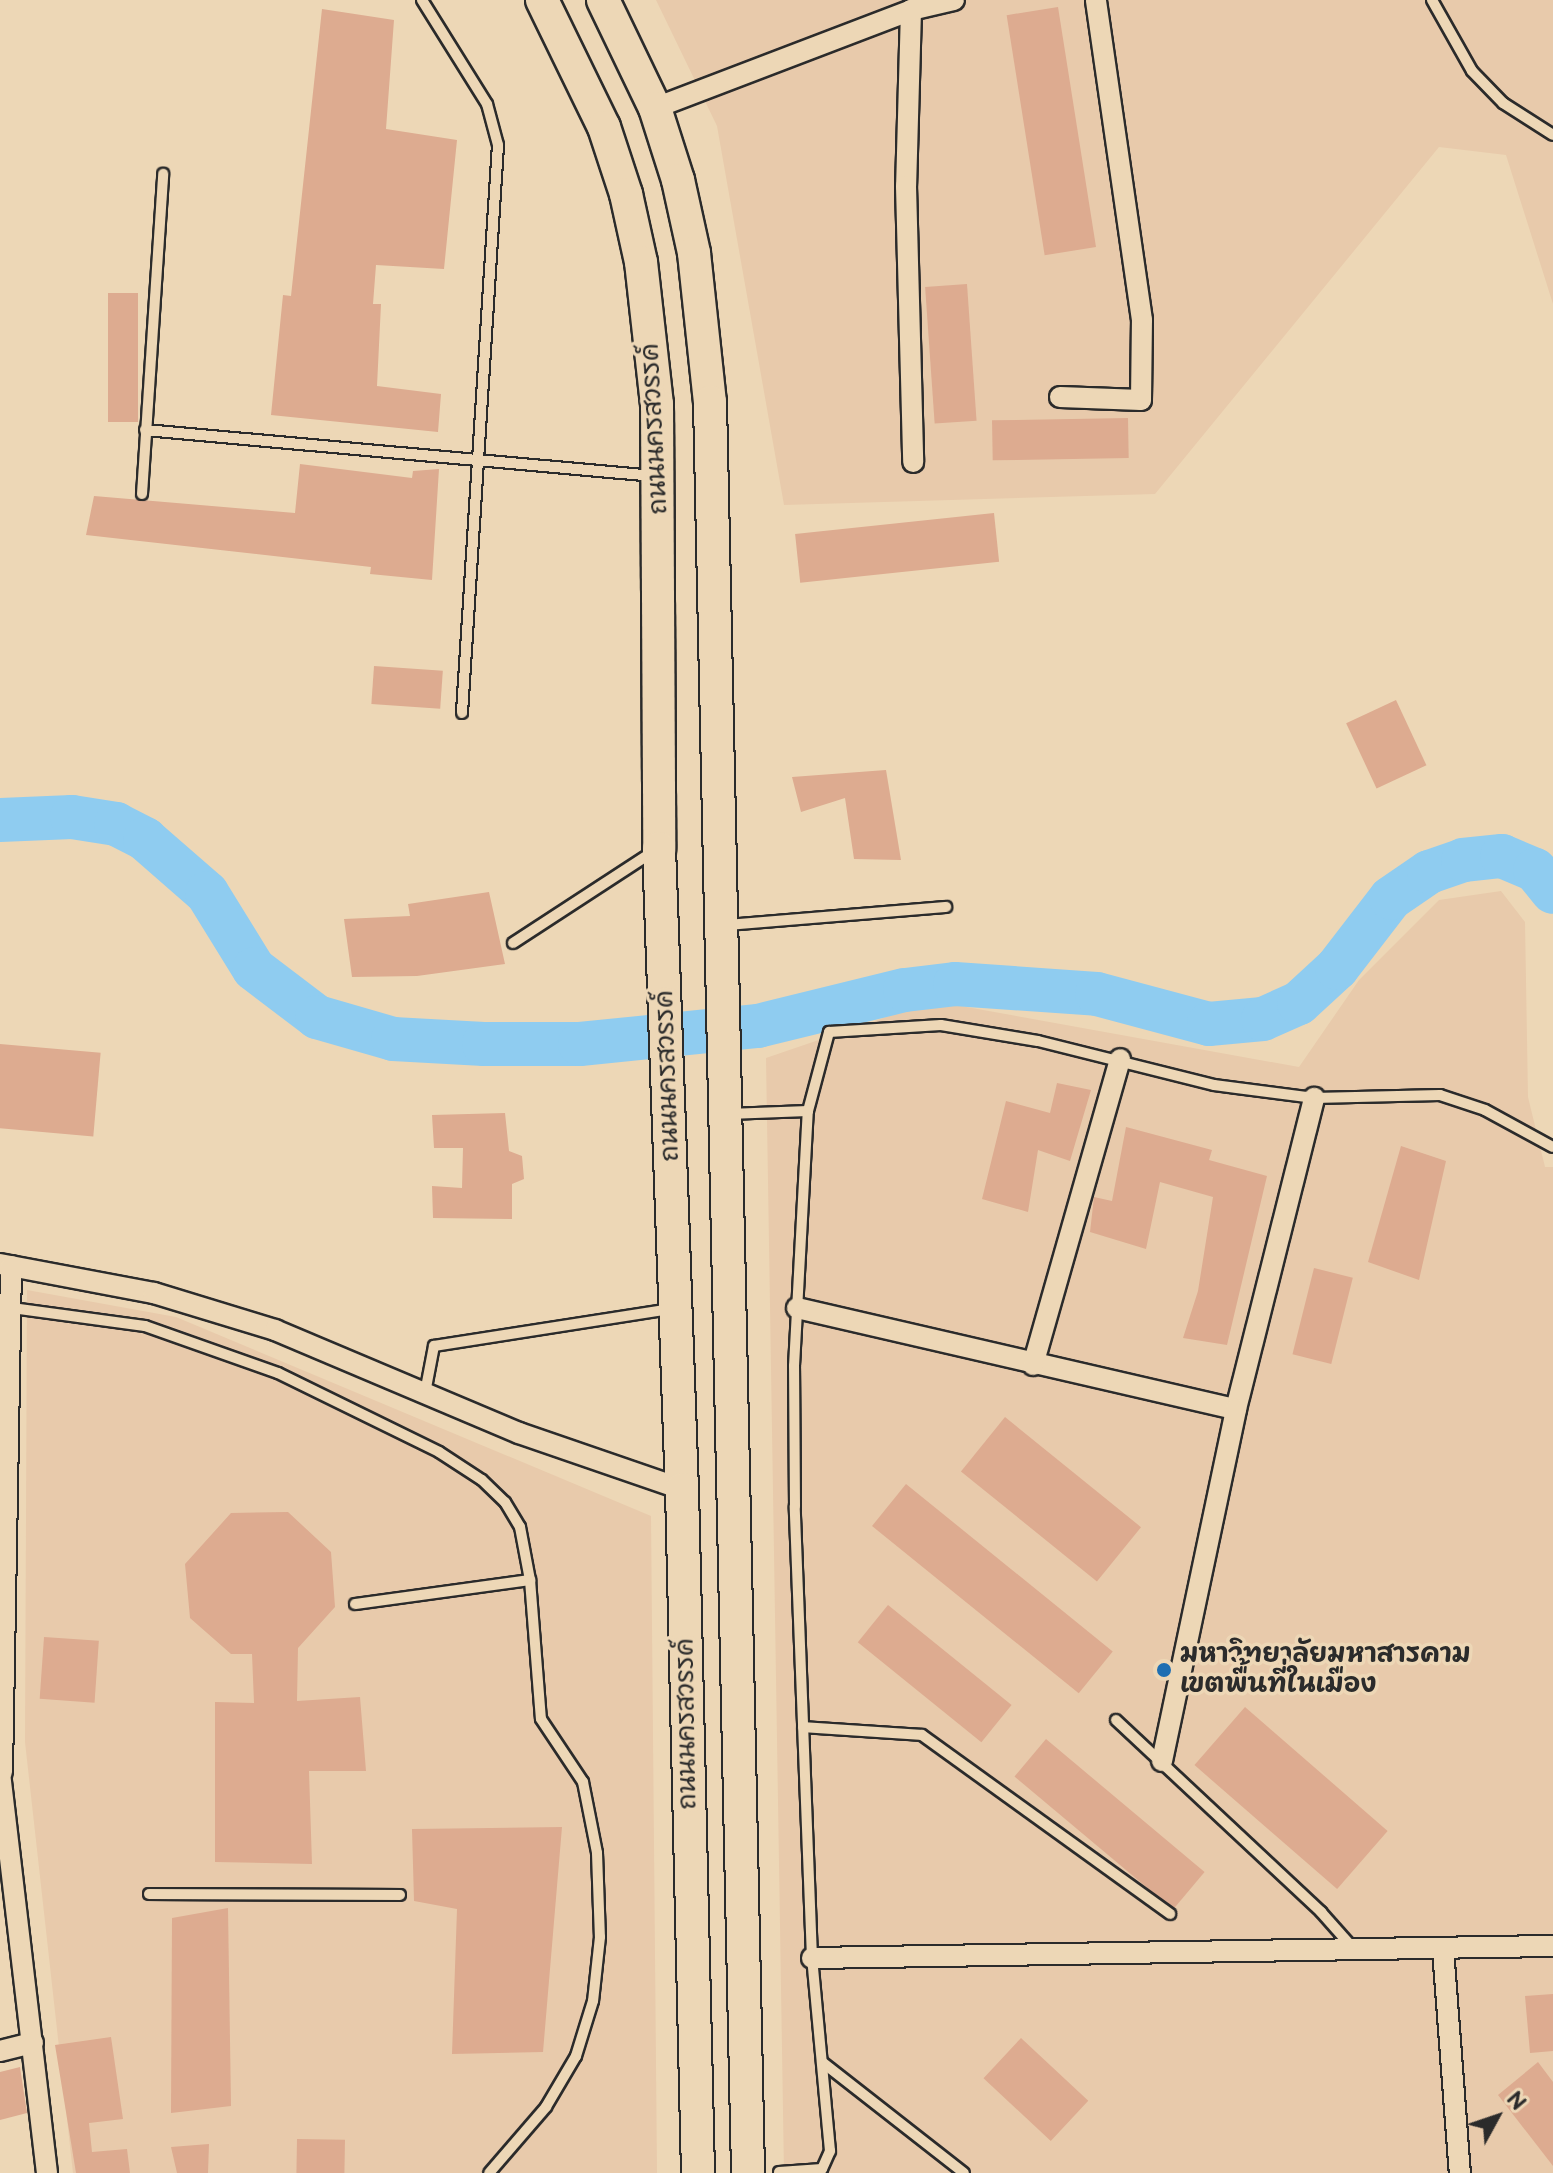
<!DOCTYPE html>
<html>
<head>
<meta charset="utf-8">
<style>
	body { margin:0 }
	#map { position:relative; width:1553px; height:2173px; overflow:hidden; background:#edd7b6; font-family:"Balsamiq Sans","Playpen Sans Thai",sans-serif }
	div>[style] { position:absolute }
	.built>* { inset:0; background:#e8caab }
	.river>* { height:44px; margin:-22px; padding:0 22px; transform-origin:22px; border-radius:22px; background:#8fccf0 }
	.building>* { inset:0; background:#ddab90; transform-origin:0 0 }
	.roads { filter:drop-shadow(2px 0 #2b2b2b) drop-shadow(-2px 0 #2b2b2b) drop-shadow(0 2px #2b2b2b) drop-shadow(0 -2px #2b2b2b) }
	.lane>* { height:10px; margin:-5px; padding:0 5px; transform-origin:5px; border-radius:5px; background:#edd7b6 }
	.street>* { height:20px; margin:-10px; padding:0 10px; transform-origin:10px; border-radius:10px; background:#edd7b6 }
	.primary>* { height:32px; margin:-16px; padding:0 16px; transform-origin:16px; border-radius:16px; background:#edd7b6 }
	.dots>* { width:22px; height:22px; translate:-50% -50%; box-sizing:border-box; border:4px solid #edd7b6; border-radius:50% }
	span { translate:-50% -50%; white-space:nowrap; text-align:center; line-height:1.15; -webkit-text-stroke:7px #edd7b6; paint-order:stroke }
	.street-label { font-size:26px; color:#2b2b2b }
	.poi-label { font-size:26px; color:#2b2b2b; font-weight:700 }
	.left { translate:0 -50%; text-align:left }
	.north { position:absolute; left:1457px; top:2077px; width:80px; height:80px; -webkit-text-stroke:6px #edd7b6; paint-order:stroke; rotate:50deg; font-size:22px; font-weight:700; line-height:32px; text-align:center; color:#2b2b2b }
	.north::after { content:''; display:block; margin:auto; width:28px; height:36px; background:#2b2b2b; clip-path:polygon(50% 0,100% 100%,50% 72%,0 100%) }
</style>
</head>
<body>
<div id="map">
	<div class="built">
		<i style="clip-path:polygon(656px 0,1553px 0,1553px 304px,1506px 155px,1439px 147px,1155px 494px,784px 505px,717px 126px)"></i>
		<i style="clip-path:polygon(1501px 891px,1525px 922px,1528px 1097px,1545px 1167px,1553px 1167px,1553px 2173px,784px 2173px,766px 1058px,933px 1001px,1299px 1067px,1359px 980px,1439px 900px)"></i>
		<i style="clip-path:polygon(27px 1290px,176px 1317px,651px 1516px,657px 2173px,73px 2173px,25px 1742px)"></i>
	</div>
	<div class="river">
		<i style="left:0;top:820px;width:72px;rotate:-2.4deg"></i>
		<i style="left:72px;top:817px;width:45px;rotate:9deg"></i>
		<i style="left:116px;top:824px;width:33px;rotate:27deg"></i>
		<i style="left:145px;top:839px;width:82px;rotate:41.1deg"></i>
		<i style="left:207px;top:893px;width:89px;rotate:58.3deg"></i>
		<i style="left:254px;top:969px;width:79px;rotate:37.3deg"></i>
		<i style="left:317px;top:1017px;width:79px;rotate:16.1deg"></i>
		<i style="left:393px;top:1039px;width:91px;rotate:3.1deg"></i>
		<i style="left:484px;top:1044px;width:96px"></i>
		<i style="left:580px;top:1044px;width:179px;rotate:-5.8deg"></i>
		<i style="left:758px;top:1026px;width:151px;rotate:-13.8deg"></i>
		<i style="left:905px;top:990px;width:50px;rotate:-6.8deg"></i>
		<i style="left:955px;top:984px;width:142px;rotate:4deg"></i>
		<i style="left:1097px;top:994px;width:116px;rotate:15deg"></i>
		<i style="left:1209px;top:1024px;width:54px;rotate:-5.3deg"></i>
		<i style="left:1263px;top:1019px;width:39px;rotate:-24deg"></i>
		<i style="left:1299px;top:1003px;width:52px;rotate:-42.6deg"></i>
		<i style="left:1337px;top:968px;width:88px;rotate:-52.4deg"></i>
		<i style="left:1391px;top:898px;width:46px;rotate:-34.4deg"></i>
		<i style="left:1429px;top:872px;width:36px;rotate:-19deg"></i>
		<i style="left:1463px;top:860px;width:39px;rotate:-6deg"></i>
		<i style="left:1502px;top:856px;width:36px;rotate:23deg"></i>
		<i style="left:1535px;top:870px;width:28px;rotate:51deg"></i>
	</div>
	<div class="building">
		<i style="left:1058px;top:7px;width:243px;height:52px;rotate:81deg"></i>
		<i style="clip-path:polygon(322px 9px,394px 20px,386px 129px,457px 140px,444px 269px,376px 265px,373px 304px,381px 304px,377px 386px,441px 394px,438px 432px,271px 415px,283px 295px,291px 296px)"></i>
		<i style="left:967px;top:284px;width:137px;height:42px;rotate:86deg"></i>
		<i style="left:108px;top:293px;width:30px;height:129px"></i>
		<i style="left:1128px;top:418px;width:40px;height:136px;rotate:89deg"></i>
		<i style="clip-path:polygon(300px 464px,412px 478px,413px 471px,439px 469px,432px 580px,370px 574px,371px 567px,86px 535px,94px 496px,295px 513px)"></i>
		<i style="left:994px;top:513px;width:49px;height:200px;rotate:84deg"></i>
		<i style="left:374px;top:666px;width:69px;height:38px;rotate:4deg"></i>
		<i style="left:1396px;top:700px;width:72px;height:55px;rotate:65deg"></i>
		<i style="clip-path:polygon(886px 770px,901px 860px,854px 859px,845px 798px,801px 812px,792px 777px)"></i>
		<i style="clip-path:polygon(489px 892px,505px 964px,417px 976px,352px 977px,344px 919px,410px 916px,408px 904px)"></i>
		<i style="left:0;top:1044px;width:101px;height:84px;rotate:5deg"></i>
		<i style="clip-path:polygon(1057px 1083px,1091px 1090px,1070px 1161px,1038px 1150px,1028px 1212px,982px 1199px,1006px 1101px,1050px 1113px)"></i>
		<i style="clip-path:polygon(505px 1113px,509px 1151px,522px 1156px,524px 1179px,512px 1184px,512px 1219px,433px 1218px,432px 1186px,462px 1188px,463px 1148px,434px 1148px,432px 1115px)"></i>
		<i style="clip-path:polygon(1126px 1127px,1212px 1150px,1209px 1160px,1267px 1176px,1227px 1345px,1183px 1338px,1198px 1291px,1213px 1197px,1160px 1182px,1146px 1249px,1090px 1232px,1094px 1197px,1112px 1201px)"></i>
		<i style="clip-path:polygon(1401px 1146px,1446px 1161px,1419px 1280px,1368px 1262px)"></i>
		<i style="left:1314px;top:1268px;width:40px;height:89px;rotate:14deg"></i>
		<i style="left:1005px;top:1417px;width:175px;height:70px;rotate:39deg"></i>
		<i style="left:906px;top:1484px;width:266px;height:54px;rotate:39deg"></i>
		<i style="clip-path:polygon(288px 1512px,331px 1552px,335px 1607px,298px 1648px,297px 1701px,360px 1697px,366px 1771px,309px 1771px,312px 1864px,215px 1862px,215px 1702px,254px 1703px,252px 1654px,231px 1654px,190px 1618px,185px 1564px,231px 1513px)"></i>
		<i style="left:888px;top:1605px;width:159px;height:48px;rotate:39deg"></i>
		<i style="left:44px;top:1637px;width:55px;height:62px;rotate:4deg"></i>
		<i style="left:1245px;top:1707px;width:189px;height:77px;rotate:41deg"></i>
		<i style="left:1046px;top:1739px;width:207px;height:49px;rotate:40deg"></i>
		<i style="clip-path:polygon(562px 1827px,543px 2052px,452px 2054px,457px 1909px,414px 1901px,412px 1829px)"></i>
		<i style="clip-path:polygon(228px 1908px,231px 2106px,171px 2113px,172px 1918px)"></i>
		<i style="clip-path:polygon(1553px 1994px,1553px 2051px,1530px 2053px,1525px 1996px)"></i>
		<i style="clip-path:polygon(111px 2037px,123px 2119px,89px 2123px,92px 2152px,127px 2149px,130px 2173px,76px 2173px,55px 2045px)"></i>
		<i style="left:1021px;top:2038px;width:92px;height:55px;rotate:43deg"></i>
		<i style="clip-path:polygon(1538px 2062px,1553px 2082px,1553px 2166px,1498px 2095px)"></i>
		<i style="clip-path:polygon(20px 2067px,27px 2113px,0 2120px,0 2072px)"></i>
		<i style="left:297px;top:2139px;width:48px;height:34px;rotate:1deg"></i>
		<i style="clip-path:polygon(209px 2144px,208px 2173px,177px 2173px,171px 2147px)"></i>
	</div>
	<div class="roads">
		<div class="lane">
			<i style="left:422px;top:0;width:123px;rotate:58deg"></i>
			<i style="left:487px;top:104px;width:42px;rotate:75deg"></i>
			<i style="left:498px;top:145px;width:569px;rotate:93.63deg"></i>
			<i style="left:1432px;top:0;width:81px;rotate:60.6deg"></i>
			<i style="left:1472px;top:71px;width:45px;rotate:45.9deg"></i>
			<i style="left:1503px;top:103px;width:59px;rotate:32.6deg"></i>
			<i style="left:145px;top:430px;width:511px;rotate:5.16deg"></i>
			<i style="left:142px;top:494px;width:321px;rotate:-86.2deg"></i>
			<i style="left:726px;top:925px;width:221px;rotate:-4.7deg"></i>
			<i style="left:513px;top:943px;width:168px;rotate:-33.1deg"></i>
			<i style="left:728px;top:1114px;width:80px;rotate:-2.1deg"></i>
			<i style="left:808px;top:1111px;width:82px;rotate:-75.1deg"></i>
			<i style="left:829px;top:1032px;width:112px;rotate:-3.6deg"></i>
			<i style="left:941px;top:1025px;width:98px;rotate:9.4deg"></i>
			<i style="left:1038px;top:1041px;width:181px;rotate:14deg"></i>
			<i style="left:1214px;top:1085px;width:101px;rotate:7.4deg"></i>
			<i style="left:1314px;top:1098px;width:126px;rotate:-1.4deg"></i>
			<i style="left:1440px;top:1095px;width:47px;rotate:18.4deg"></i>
			<i style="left:1485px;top:1110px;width:77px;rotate:28.6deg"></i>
			<i style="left:12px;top:1308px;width:134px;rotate:7.7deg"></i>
			<i style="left:145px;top:1326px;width:141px;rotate:19.5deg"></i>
			<i style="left:278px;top:1373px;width:179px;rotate:26.1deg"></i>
			<i style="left:439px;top:1452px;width:51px;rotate:33.1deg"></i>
			<i style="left:482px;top:1480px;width:32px;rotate:44deg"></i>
			<i style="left:505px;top:1502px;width:29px;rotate:59deg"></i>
			<i style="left:520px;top:1527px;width:54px;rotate:79.3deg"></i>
			<i style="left:530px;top:1580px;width:139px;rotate:85.5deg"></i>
			<i style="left:541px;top:1719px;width:76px;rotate:56.3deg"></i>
			<i style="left:583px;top:1782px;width:72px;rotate:78.8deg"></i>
			<i style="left:597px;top:1853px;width:84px;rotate:88deg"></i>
			<i style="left:600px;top:1937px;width:64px;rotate:96.2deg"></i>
			<i style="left:593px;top:2001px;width:58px;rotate:107.2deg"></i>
			<i style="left:576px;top:2056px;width:59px;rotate:120.5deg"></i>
			<i style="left:546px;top:2107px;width:87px;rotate:130.8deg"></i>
			<i style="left:425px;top:1393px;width:48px;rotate:-79.2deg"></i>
			<i style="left:434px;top:1346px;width:240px;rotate:-8.9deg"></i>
			<i style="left:355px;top:1604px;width:177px;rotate:-7.8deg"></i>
			<i style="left:1116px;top:1720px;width:281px;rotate:43.1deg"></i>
			<i style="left:1321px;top:1912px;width:48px;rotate:48.4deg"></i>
			<i style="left:803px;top:1727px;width:119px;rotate:3.8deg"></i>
			<i style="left:922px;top:1735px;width:306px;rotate:35.8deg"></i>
			<i style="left:149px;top:1894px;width:251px;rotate:0.2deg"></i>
			<i style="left:822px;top:2062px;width:180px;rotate:38deg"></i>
			<i style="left:779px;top:2172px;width:43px;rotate:-4deg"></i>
			<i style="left:822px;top:2169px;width:20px;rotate:-66deg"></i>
			<i style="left:830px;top:2151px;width:194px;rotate:-95.3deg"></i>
			<i style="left:812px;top:1958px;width:452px;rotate:-92.2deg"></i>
			<i style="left:795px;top:1506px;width:140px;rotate:-90.4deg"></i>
			<i style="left:794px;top:1366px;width:255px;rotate:-86.9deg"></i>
		</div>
		<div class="street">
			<i style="left:911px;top:10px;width:176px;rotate:91.6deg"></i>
			<i style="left:906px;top:186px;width:276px;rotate:88.5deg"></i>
			<i style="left:655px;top:108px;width:274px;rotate:-20.9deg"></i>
			<i style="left:911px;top:10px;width:44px;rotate:-13.1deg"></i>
			<i style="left:1060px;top:397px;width:81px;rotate:2.1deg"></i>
			<i style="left:1141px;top:400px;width:80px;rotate:-89.3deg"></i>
			<i style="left:1142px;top:320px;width:323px;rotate:-98.2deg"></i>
			<i style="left:0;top:1264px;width:157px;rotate:10.7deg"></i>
			<i style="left:154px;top:1293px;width:127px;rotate:17deg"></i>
			<i style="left:275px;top:1330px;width:265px;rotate:22.9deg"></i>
			<i style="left:519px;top:1433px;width:172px;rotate:19deg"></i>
			<i style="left:797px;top:1308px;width:450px;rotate:13deg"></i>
			<i style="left:1236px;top:1409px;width:321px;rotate:-75.9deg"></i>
			<i style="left:1033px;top:1365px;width:318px;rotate:-74.1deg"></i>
			<i style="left:1162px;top:1761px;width:360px;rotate:-78.1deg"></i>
			<i style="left:2px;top:1772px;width:506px;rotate:-88.98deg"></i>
			<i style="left:0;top:1773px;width:403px;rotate:83.3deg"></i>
			<i style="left:1443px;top:1949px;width:225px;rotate:85.7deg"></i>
			<i style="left:812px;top:1958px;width:741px;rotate:-0.93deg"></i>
			<i style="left:0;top:2051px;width:34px;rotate:-14deg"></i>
		</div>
		<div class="primary">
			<i style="left:542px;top:0;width:141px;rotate:64deg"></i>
			<i style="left:604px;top:127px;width:71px;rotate:71.8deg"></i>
			<i style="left:626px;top:194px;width:70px;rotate:77.6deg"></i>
			<i style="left:641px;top:262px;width:143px;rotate:83.6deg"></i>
			<i style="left:657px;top:404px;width:444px;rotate:89.7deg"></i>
			<i style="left:659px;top:848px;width:641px;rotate:87.95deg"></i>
			<i style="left:682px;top:1489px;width:684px;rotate:88.66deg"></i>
			<i style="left:603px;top:0;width:120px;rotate:64.3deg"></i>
			<i style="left:655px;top:108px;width:76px;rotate:72.3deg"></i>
			<i style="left:678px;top:180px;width:75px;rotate:77.6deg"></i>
			<i style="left:694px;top:253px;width:150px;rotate:83.9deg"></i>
			<i style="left:710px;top:402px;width:1771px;rotate:88.77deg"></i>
		</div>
	</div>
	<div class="dots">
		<i style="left:1164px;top:1670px;background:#1f6fb2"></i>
	</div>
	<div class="street-label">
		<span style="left:655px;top:429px;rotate:-93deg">ถนนนครสวรรค์</span>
		<span style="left:668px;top:1076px;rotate:-92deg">ถนนนครสวรรค์</span>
		<span style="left:687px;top:1724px;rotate:-91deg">ถนนนครสวรรค์</span>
	</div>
	<div class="poi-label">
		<span class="left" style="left:1180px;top:1670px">มหาวิทยาลัยมหาสารคาม<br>เขตพื้นที่ในเมือง</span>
	</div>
	<div class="north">N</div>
</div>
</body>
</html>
